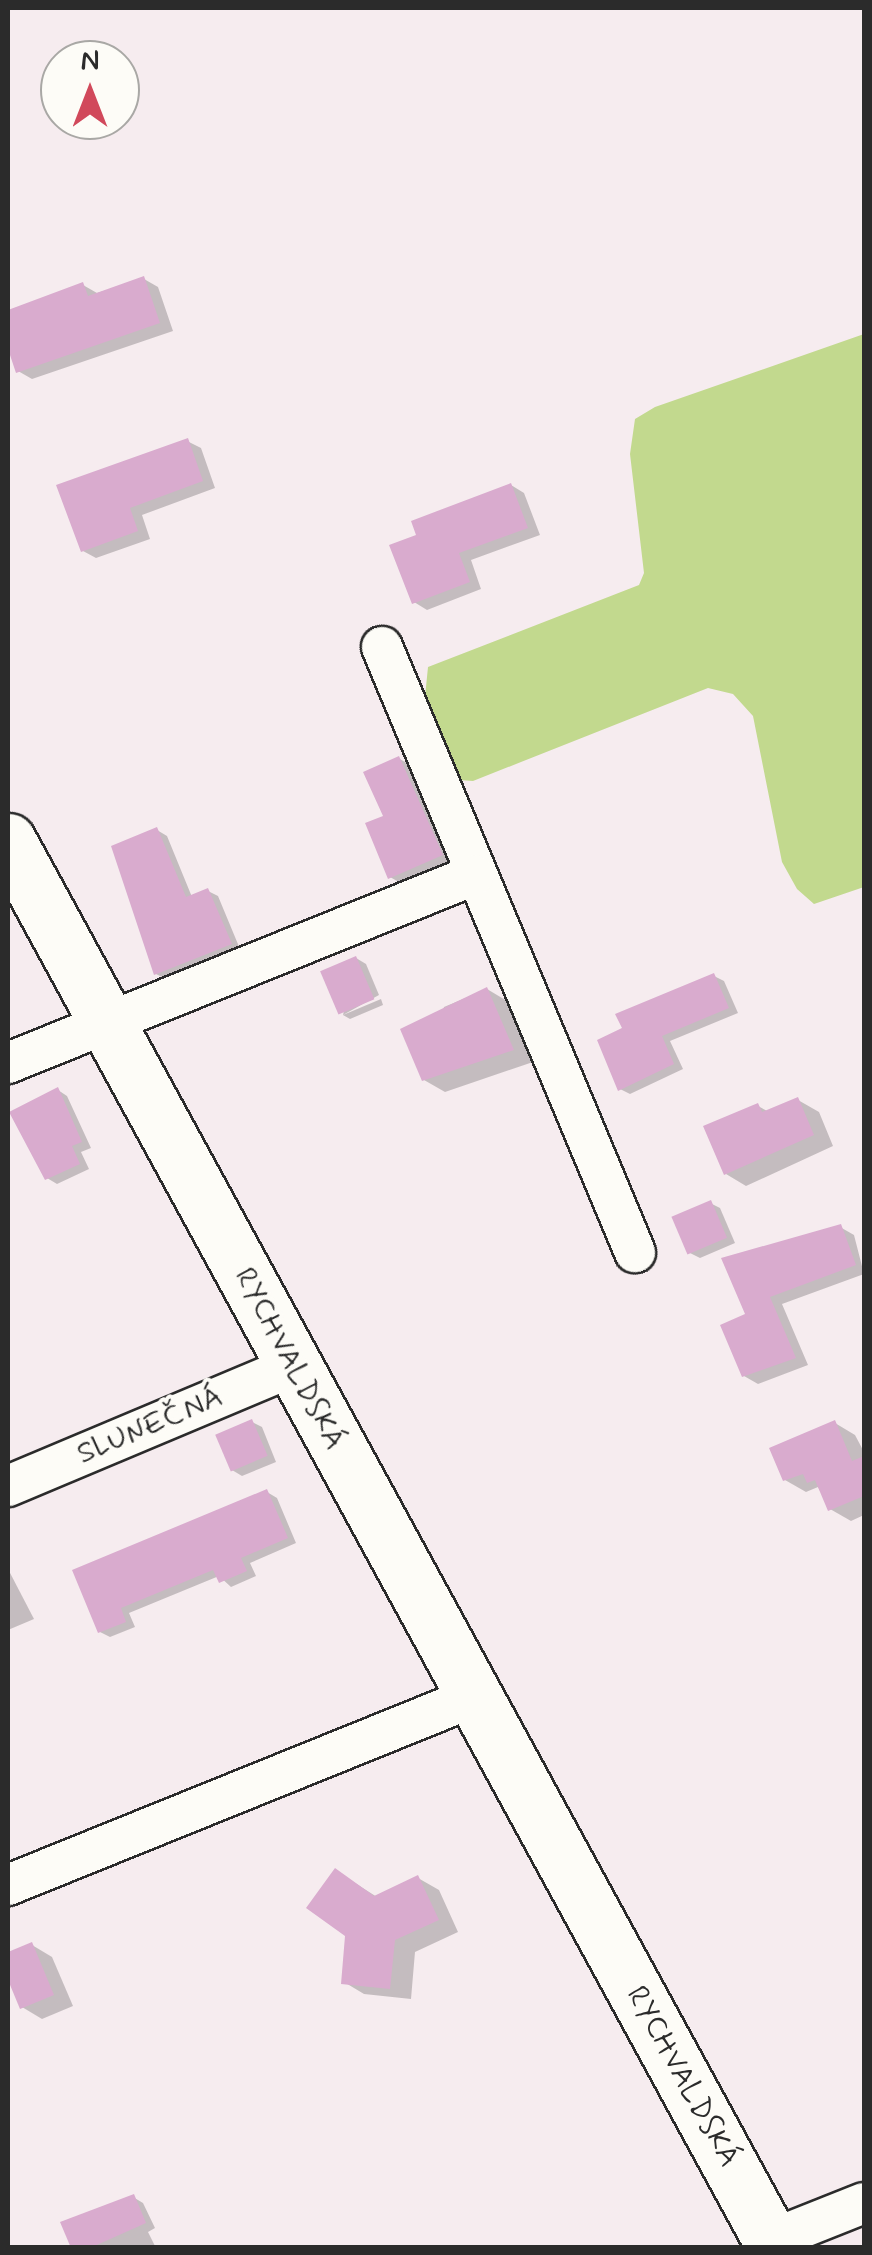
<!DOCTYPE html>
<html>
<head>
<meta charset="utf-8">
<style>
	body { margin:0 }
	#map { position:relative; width:872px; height:2255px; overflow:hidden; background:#f6ecef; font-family:Mynerve,sans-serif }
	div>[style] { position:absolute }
	.green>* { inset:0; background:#c2d98e }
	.shadow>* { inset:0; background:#0003 }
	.building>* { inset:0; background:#d9abce; transform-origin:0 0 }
	.roads { filter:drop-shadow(2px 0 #2b2b2b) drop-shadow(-2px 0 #2b2b2b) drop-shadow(0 2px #2b2b2b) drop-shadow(0 -2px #2b2b2b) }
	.street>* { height:40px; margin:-20px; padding:0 20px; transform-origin:20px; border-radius:20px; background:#fdfcf7 }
	.secondary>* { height:55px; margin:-27.5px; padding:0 27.5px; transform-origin:27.5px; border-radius:27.5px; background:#fdfcf7 }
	span { translate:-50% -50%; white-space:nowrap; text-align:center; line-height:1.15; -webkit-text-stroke:8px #fdfcf7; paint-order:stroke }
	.street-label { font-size:30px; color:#2b2b2b }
	.frame { position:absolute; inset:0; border:10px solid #2b2b2b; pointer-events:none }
	.north { position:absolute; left:40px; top:40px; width:100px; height:100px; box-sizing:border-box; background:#fdfcf7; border:2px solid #a9a8a5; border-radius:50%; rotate:0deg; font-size:28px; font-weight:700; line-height:40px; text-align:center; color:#2b2b2b }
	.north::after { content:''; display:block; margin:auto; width:35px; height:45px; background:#d1495b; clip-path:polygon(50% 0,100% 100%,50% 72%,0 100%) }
</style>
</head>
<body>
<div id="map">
	<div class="green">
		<i style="clip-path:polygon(864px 334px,864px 887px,814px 904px,797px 889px,782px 862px,753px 716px,733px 694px,708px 688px,473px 781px,459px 780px,425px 697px,428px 667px,639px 585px,644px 573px,630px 454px,635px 419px,655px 407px)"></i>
	</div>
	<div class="shadow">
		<i style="clip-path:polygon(144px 279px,158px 287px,173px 331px,32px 379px,18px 371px,8px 342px,8px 313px,83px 285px,97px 293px)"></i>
		<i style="clip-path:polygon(187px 441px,201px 448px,215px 488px,142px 515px,150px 539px,96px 558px,83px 551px)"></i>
		<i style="clip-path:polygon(511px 485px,524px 493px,540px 535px,471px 560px,481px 589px,427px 610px,414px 602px)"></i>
		<i style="clip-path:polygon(398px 758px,412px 766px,455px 863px,404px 885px,390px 877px)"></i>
		<i style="clip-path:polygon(157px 830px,167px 836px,192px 897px,208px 891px,218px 896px,240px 949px,166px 979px,156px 974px)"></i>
		<i style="clip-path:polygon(356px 958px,366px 964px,379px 995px,343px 1015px)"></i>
		<i style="clip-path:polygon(714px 976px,724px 981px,738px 1013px,670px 1041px,683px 1069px,630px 1094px,620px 1089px,600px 1041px)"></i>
		<i style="clip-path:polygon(487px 989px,507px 1001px,533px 1062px,445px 1092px,424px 1080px,444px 1007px)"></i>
		<i style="clip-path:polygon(381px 999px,383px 1005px,350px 1019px,343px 1015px)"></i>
		<i style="clip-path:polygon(58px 1090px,67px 1096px,91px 1148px,81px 1152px,89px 1169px,57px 1184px,47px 1178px)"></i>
		<i style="clip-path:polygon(798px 1100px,819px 1112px,833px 1146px,746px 1186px,726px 1174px,758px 1106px,769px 1112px)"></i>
		<i style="clip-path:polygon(710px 1203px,720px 1208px,735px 1243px,700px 1258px,690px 1253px)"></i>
		<i style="clip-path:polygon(840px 1227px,854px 1235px,864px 1274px,782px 1304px,808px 1365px,758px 1384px,744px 1376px,748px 1316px)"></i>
		<i style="clip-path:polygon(252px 1422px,262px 1427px,276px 1462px,242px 1476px,232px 1470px)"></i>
		<i style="clip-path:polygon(835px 1423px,855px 1435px,864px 1452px,864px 1515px,851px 1521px,830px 1509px,818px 1487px,806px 1492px,785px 1480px)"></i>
		<i style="clip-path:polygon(267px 1492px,277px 1498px,296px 1543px,250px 1563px,256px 1576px,231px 1587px,219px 1576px,129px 1613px,135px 1627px,110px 1637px,100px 1632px,75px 1572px)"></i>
		<i style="clip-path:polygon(8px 1569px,34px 1619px,8px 1630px)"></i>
		<i style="clip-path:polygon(336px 1871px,377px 1897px,418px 1878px,439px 1890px,458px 1932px,415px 1952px,411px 1999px,364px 1994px,344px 1982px,348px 1935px)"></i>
		<i style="clip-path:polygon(32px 1945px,52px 1957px,73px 2006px,42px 2019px,22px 2007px,8px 1974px,8px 1955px)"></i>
		<i style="clip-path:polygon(133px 2197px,143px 2203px,155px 2228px,148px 2232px,156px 2248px,74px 2248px)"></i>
	</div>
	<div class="building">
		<i style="clip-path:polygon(144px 276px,160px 323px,16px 373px,8px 349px,8px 310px,83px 282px,88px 296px)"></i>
		<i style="clip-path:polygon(188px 438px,203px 481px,130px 508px,138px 531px,81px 552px,56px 485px)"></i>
		<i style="clip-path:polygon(511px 483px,528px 528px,459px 553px,470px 582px,412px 604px,389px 545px,416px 535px,411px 521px)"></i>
		<i style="clip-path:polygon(399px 756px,443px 855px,388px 879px,365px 823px,383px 816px,363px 772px)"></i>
		<i style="clip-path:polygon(157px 827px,186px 897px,208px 888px,232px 944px,154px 975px,111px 846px)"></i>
		<i style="left:356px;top:956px;width:47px;height:39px;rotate:67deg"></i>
		<i style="clip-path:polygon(714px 973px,729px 1008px,662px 1036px,674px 1064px,618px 1091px,597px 1040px,622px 1028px,615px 1014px)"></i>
		<i style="clip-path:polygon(487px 987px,514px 1050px,422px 1081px,400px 1029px)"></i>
		<i style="clip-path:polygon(58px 1087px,82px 1142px,72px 1146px,80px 1164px,45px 1180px,9px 1112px)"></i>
		<i style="clip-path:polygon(798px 1097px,814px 1135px,724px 1175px,703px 1126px,758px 1103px,762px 1112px)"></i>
		<i style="left:711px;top:1200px;width:41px;height:43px;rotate:67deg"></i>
		<i style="clip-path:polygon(841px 1224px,856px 1265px,770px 1297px,796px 1358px,742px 1377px,720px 1325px,745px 1314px,721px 1258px)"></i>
		<i style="left:252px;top:1419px;width:40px;height:40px;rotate:67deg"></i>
		<i style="clip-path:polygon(835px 1420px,852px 1461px,864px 1456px,864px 1496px,828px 1511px,815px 1480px,807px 1483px,803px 1474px,783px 1481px,769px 1448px)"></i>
		<i style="clip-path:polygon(267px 1489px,288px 1538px,241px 1558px,247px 1571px,219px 1583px,213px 1570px,121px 1608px,126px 1622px,98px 1633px,72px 1570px)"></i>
		<i style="clip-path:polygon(335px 1868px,374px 1896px,418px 1875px,439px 1920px,395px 1940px,390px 1989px,341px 1984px,345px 1936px,306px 1908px)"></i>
		<i style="clip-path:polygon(32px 1942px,54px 1995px,20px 2009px,8px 1980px,8px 1952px)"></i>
		<i style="clip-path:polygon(134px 2194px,146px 2223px,90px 2248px,71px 2248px,60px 2222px)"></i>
	</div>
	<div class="roads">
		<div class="street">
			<i style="left:382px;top:647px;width:656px;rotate:67.31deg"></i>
			<i style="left:8px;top:1063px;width:502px;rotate:-21.97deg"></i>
			<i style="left:8px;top:1486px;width:309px;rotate:-22.8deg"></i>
			<i style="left:8px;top:1885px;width:502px;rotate:-22.01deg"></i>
			<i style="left:771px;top:2240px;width:100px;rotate:-21.7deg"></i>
		</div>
		<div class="secondary">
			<i style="left:8px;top:841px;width:1602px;rotate:61.4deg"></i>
		</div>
	</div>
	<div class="street-label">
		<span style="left:289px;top:1359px;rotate:62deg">RYCHVALDSKÁ</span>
		<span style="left:150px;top:1426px;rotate:-23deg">SLUNEČNÁ</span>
		<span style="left:682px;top:2077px;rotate:61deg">RYCHVALDSKÁ</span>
	</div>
	<div class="frame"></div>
	<div class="north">N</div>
</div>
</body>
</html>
